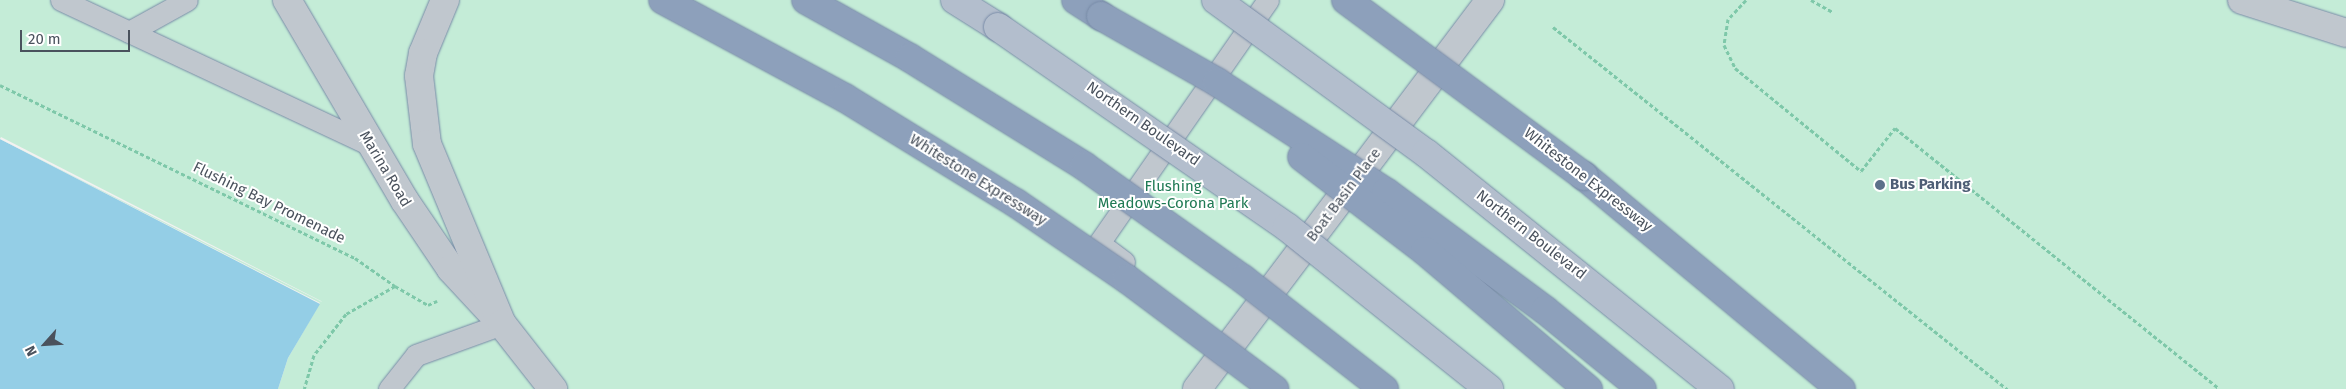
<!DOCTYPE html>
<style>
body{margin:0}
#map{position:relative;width:2346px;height:389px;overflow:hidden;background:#f3f1f1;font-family:"Fira Sans",sans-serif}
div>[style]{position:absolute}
.green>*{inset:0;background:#c4ecd7}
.water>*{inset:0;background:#94cee6}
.pier>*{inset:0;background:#f3f1f1}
.path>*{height:3px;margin-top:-1.5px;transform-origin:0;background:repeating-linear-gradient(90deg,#7ec8a9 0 4px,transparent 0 6.5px)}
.roads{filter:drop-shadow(0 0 1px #788ba7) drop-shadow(0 0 1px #788ba7)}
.service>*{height:21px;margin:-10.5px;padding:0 10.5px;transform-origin:10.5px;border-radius:10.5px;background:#c0c7ce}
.minor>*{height:28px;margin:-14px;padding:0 14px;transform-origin:14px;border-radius:14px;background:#c0c7ce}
.primary>*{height:28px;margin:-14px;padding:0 14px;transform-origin:14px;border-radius:14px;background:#b3becd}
.motorway>*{height:28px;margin:-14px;padding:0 14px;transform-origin:14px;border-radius:14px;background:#8da0bb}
.bridges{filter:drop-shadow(0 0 1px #788ba7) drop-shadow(0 0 1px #788ba7)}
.primary-bridge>*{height:28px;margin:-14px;padding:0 14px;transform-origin:14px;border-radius:14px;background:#b3becd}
.motorway-bridge>*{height:28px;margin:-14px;padding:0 14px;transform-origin:14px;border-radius:14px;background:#8da0bb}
.dots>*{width:14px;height:14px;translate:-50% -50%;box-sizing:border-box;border:2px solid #fff;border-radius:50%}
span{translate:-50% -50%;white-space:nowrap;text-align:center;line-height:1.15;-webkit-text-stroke:4px #fff;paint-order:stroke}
.street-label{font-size:15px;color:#4a525d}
.service-label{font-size:15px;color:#4e5e75;font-weight:700}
.left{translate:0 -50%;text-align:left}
.park-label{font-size:15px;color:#1f7a54}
.north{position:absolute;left:20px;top:319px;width:50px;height:50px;-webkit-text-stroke:4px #fff;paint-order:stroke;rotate:244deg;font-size:14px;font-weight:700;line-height:20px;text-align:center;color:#4a525d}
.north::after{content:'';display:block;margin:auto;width:18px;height:22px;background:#4a525d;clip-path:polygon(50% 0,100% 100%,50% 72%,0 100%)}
.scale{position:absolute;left:20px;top:30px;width:110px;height:22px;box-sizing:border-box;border:2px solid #4a525d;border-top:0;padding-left:6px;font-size:15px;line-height:18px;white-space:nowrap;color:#4a525d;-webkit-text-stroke:4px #fff;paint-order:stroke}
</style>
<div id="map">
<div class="green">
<i style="clip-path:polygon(0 0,2346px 0,2346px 389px,278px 389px,288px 358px,320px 303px,0 139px)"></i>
</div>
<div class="water">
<i style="clip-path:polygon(0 139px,320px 304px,288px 358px,278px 389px,0 389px)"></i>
</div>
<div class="pier">
<i style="clip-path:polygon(1px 137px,321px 301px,322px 302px,0 139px)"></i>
</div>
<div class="path">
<i style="left:1746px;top:0;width:26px;rotate:133deg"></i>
<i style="left:1728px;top:19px;width:26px;rotate:99deg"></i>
<i style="left:1724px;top:45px;width:25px;rotate:64deg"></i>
<i style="left:1735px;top:68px;width:163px;rotate:39.3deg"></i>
<i style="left:1861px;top:171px;width:55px;rotate:-51.7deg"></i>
<i style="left:1895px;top:128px;width:415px;rotate:38.8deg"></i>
<i style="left:1811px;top:0;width:25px;rotate:29deg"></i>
<i style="left:1553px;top:27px;width:581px;rotate:38.57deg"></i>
<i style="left:0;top:85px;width:395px;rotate:26deg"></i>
<i style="left:355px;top:258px;width:49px;rotate:35deg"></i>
<i style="left:395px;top:286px;width:56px;rotate:150.3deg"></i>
<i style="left:346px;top:314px;width:52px;rotate:128deg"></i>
<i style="left:314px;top:355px;width:35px;rotate:106deg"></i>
<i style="left:395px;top:286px;width:38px;rotate:30deg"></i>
<i style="left:428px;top:305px;width:10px;rotate:-24deg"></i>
</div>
<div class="roads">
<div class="service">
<i style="left:61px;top:0;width:340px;rotate:25.1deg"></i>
<i style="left:129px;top:32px;width:66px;rotate:-28.9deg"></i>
<i style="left:1124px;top:262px;width:31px;rotate:-143deg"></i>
<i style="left:1099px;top:243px;width:296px;rotate:-55.2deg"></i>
<i style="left:389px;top:389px;width:43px;rotate:-51.5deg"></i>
<i style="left:416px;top:355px;width:91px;rotate:-19.8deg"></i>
</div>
<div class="minor">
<i style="left:287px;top:0;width:233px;rotate:59.6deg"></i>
<i style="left:405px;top:201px;width:82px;rotate:55.9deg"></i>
<i style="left:451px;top:269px;width:56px;rotate:47.2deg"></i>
<i style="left:445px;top:0;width:57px;rotate:112.5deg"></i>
<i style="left:423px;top:53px;width:23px;rotate:100deg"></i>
<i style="left:419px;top:76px;width:68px;rotate:83.3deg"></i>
<i style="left:427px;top:144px;width:195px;rotate:67.4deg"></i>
<i style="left:502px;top:324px;width:83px;rotate:51.9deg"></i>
<i style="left:2242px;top:0;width:109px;rotate:17.6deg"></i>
<i style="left:1197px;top:389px;width:487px;rotate:-53deg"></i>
</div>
<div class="primary">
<i style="left:955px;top:0;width:51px;rotate:32.1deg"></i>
</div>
<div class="motorway">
<i style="left:1076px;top:0;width:30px;rotate:33deg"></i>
<i style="left:1584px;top:176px;width:334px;rotate:39.7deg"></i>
</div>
</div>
<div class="bridges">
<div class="primary-bridge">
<i style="left:1216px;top:0;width:260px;rotate:36.1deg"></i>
<i style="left:1426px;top:153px;width:377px;rotate:38.8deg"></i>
<i style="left:998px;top:27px;width:351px;rotate:34.7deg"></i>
<i style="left:1287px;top:227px;width:259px;rotate:38.7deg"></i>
</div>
<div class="motorway-bridge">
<i style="left:663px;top:0;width:207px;rotate:28.3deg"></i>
<i style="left:845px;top:98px;width:201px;rotate:31.6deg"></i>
<i style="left:1016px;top:203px;width:135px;rotate:34.4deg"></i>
<i style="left:1127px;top:279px;width:184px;rotate:36.8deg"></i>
<i style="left:806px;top:0;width:119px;rotate:29.1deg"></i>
<i style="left:910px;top:58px;width:205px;rotate:31.8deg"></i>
<i style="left:1084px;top:166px;width:195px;rotate:35.4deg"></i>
<i style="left:1243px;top:279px;width:179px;rotate:38deg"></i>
<i style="left:1346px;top:0;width:296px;rotate:36.5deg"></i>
<i style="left:1101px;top:16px;width:133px;rotate:29.6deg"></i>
<i style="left:1217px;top:82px;width:202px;rotate:33.1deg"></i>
<i style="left:1386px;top:192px;width:198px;rotate:36.6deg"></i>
<i style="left:1545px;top:310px;width:125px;rotate:39.2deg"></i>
<i style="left:1302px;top:157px;width:155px;rotate:37.4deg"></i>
<i style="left:1425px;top:251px;width:214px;rotate:40.3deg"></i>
</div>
</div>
<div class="dots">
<i style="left:1880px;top:185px;background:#5c6f8a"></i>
</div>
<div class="street-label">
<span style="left:1143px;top:124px;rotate:35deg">Northern Boulevard</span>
<span style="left:385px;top:169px;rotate:59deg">Marina Road</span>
<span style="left:978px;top:180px;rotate:32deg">Whitestone Expressway</span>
<span style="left:1588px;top:180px;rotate:38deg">Whitestone Expressway</span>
<span style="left:1344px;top:195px;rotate:-53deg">Boat Basin Place</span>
<span style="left:269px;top:203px;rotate:26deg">Flushing Bay Promenade</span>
<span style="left:1531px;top:235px;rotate:38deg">Northern Boulevard</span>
</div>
<div class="service-label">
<span class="left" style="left:1890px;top:185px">Bus Parking</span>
</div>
<div class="park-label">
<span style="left:1173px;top:195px">Flushing<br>Meadows-Corona Park</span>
</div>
<div class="north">N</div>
<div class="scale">20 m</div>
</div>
